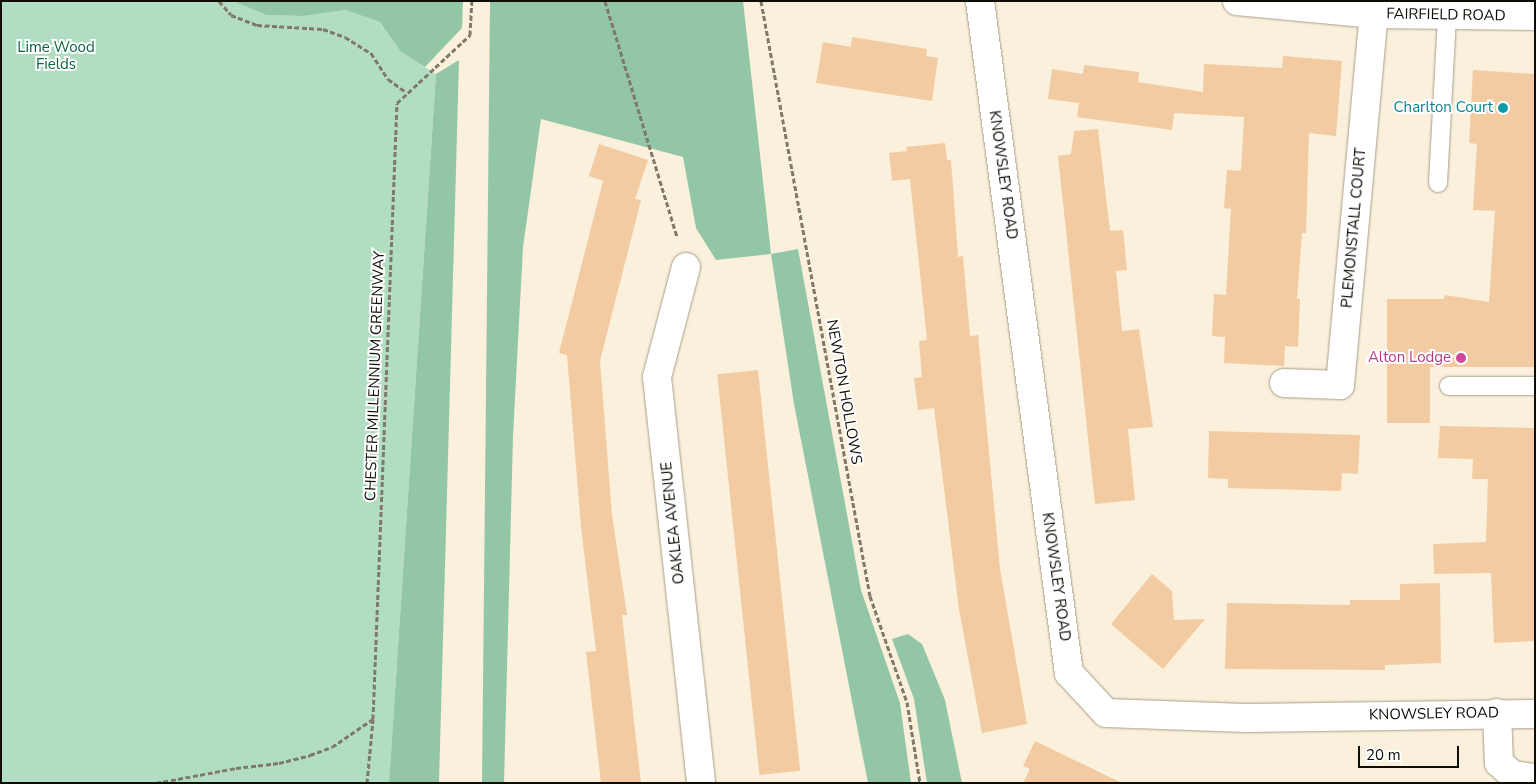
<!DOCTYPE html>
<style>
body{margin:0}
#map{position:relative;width:1536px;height:784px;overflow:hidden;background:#faf0db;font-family:"Nunito Sans",sans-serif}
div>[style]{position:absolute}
.green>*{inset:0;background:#b1ddc2}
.forest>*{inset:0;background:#92c6a7}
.building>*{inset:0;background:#f2cba2;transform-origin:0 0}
.path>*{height:3px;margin-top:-1.5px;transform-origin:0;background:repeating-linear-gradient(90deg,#7f786b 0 5px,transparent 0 7.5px)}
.roads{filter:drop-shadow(0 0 1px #a89e8a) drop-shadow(0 0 1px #a89e8a)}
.lane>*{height:18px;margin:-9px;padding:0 9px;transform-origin:9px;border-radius:9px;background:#fff}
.street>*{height:28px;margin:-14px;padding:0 14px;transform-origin:14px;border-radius:14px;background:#fff}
.dots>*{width:14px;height:14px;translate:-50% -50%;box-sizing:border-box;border:2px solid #fff;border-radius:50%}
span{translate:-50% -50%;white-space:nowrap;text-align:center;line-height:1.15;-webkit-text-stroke:4px #fff;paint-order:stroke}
.street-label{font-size:15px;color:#100c06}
.park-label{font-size:15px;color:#0a633c}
.culture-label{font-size:15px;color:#0d838f}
.right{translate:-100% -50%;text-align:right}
.hotel-label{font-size:15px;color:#b23c85}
.frame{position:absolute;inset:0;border:2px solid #100c06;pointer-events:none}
.scale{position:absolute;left:1358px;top:746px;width:101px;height:22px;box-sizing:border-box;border:2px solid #100c06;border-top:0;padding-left:6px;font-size:15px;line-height:18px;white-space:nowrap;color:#100c06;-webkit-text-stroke:4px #fff;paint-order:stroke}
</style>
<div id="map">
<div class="green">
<i style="clip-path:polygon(1px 1px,233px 1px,266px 15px,304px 16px,345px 10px,380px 22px,401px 52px,436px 74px,389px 783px,1px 783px)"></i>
</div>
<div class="forest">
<i style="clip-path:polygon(233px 1px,463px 1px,462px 28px,425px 67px,401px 52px,380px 22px,345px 10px,304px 16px,266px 15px)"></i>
<i style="clip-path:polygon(490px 1px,743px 1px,771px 254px,798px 249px,861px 590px,900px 703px,911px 783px,868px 783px,794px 404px,771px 254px,716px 260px,696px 228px,683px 157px,541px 119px,523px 247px,513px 436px,504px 783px,482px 783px)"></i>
<i style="clip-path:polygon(459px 60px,439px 783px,389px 783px,436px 74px)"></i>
<i style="clip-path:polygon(908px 634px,922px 644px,945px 700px,962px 783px,927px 783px,914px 699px,892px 639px)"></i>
</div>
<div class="building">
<i style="clip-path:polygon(852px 37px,927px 49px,926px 56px,938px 58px,932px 101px,816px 83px,823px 42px,851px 47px)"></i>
<i style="clip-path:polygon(1283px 56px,1342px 61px,1336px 136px,1309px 133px,1306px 233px,1302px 233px,1297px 299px,1300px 299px,1298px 347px,1285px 346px,1284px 366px,1224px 363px,1225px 337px,1212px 336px,1214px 294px,1226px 295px,1231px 209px,1224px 208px,1227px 170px,1241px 171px,1244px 117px,1174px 113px,1172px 130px,1077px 117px,1079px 103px,1048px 99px,1052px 69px,1083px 74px,1084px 65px,1139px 72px,1138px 82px,1203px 92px,1204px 64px,1282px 68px)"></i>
<i style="clip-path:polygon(1473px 70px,1535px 74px,1535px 367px,1430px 367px,1430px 423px,1387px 423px,1387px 299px,1444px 299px,1445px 295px,1489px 302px,1495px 211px,1473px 210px,1477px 144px,1469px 143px)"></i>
<i style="clip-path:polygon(1098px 129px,1110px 231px,1123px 230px,1127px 270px,1116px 271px,1122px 331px,1139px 329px,1153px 427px,1128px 429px,1135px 500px,1095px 504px,1058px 156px,1071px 154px,1074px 131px)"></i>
<i style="clip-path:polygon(945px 143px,947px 160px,951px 160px,958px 257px,963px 256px,970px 336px,978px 335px,1000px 569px,1027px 724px,982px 733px,959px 609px,934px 408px,918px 410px,914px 378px,922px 377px,919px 341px,927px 340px,910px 179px,892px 181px,889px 153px,907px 151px,906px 147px)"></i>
<i style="clip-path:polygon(599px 144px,648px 160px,635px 199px,641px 200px,600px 361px,612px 515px,627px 615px,622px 615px,641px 783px,601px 783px,586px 652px,596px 651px,581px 527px,567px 355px,559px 353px,603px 181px,589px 176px)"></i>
<i style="left:758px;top:370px;width:403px;height:41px;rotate:84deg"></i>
<i style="clip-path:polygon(1440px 426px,1535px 428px,1535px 641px,1494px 643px,1491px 573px,1434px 574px,1433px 544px,1486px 542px,1488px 479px,1472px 479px,1473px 459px,1438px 458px)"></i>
<i style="clip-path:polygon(1209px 431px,1360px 435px,1358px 474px,1342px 473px,1341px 491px,1228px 488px,1228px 479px,1208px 478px)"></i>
<i style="clip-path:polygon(1152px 574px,1172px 591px,1174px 620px,1205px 619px,1163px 669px,1111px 624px)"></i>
<i style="clip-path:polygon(1440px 583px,1441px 663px,1385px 665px,1385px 670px,1225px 669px,1227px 603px,1350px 605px,1350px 600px,1400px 600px,1400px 584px)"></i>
<i style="clip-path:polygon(1035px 741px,1122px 783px,1023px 783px,1030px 769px,1023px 766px)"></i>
</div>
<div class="path">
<i style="left:219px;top:1px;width:18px;rotate:49deg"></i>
<i style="left:231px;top:15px;width:28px;rotate:21deg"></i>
<i style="left:257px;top:25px;width:66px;rotate:3.5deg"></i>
<i style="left:323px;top:29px;width:23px;rotate:20deg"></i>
<i style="left:345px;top:37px;width:31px;rotate:32deg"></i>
<i style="left:371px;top:53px;width:31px;rotate:57deg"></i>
<i style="left:388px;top:79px;width:22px;rotate:36deg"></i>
<i style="left:605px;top:1px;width:247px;rotate:73deg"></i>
<i style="left:761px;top:1px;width:605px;rotate:79.62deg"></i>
<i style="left:870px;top:596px;width:112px;rotate:70.8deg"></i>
<i style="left:907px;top:702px;width:82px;rotate:80.9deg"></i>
<i style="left:156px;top:783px;width:81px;rotate:-10.6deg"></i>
<i style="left:236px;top:768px;width:43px;rotate:-6.6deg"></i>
<i style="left:279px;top:763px;width:32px;rotate:-14deg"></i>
<i style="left:310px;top:755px;width:23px;rotate:-20deg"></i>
<i style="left:332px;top:747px;width:50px;rotate:-34.3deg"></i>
<i style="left:367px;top:783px;width:64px;rotate:-84.6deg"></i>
<i style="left:373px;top:719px;width:616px;rotate:-87.77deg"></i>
<i style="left:397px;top:103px;width:100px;rotate:-43deg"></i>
<i style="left:470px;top:35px;width:34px;rotate:-87deg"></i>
</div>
<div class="roads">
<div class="lane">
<i style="left:1438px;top:183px;width:168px;rotate:-86.9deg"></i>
<i style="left:1449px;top:386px;width:86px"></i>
</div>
<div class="street">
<i style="left:980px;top:1px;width:678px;rotate:82.46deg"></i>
<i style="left:1069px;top:673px;width:54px;rotate:47.2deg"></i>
<i style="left:1106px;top:713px;width:139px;rotate:2.1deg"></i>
<i style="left:1245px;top:718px;width:290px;rotate:-0.8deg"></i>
<i style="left:1237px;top:1px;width:138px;rotate:5.4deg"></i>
<i style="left:1374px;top:14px;width:161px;rotate:0.7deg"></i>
<i style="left:686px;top:267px;width:114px;rotate:104.8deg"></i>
<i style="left:657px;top:377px;width:408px;rotate:83.8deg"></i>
<i style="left:1284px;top:383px;width:56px;rotate:2deg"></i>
<i style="left:1340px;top:385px;width:373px;rotate:-84.8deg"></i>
<i style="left:1497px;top:713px;width:50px;rotate:87.7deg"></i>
<i style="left:1499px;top:763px;width:18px;rotate:41deg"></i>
<i style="left:1513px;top:775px;width:22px;rotate:8deg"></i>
</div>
</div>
<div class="dots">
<i style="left:1503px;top:108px;background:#0f9aa8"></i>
<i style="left:1461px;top:358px;background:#d1479c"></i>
</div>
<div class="street-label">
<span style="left:1446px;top:15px;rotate:1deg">FAIRFIELD ROAD</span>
<span style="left:1003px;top:175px;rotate:82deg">KNOWSLEY ROAD</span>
<span style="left:1354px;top:228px;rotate:-85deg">PLEMONSTALL COURT</span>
<span style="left:375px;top:376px;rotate:-88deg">CHESTER MILLENNIUM GREENWAY</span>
<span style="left:844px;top:392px;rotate:80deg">NEWTON HOLLOWS</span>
<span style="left:673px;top:523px;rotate:-96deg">OAKLEA AVENUE</span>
<span style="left:1056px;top:577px;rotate:82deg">KNOWSLEY ROAD</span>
<span style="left:1434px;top:714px;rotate:-1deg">KNOWSLEY ROAD</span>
</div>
<div class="park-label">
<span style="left:56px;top:56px">Lime Wood<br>Fields</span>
</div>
<div class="culture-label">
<span class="right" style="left:1493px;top:108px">Charlton Court</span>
</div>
<div class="hotel-label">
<span class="right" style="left:1451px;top:358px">Alton Lodge</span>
</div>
<div class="frame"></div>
<div class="scale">20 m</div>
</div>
